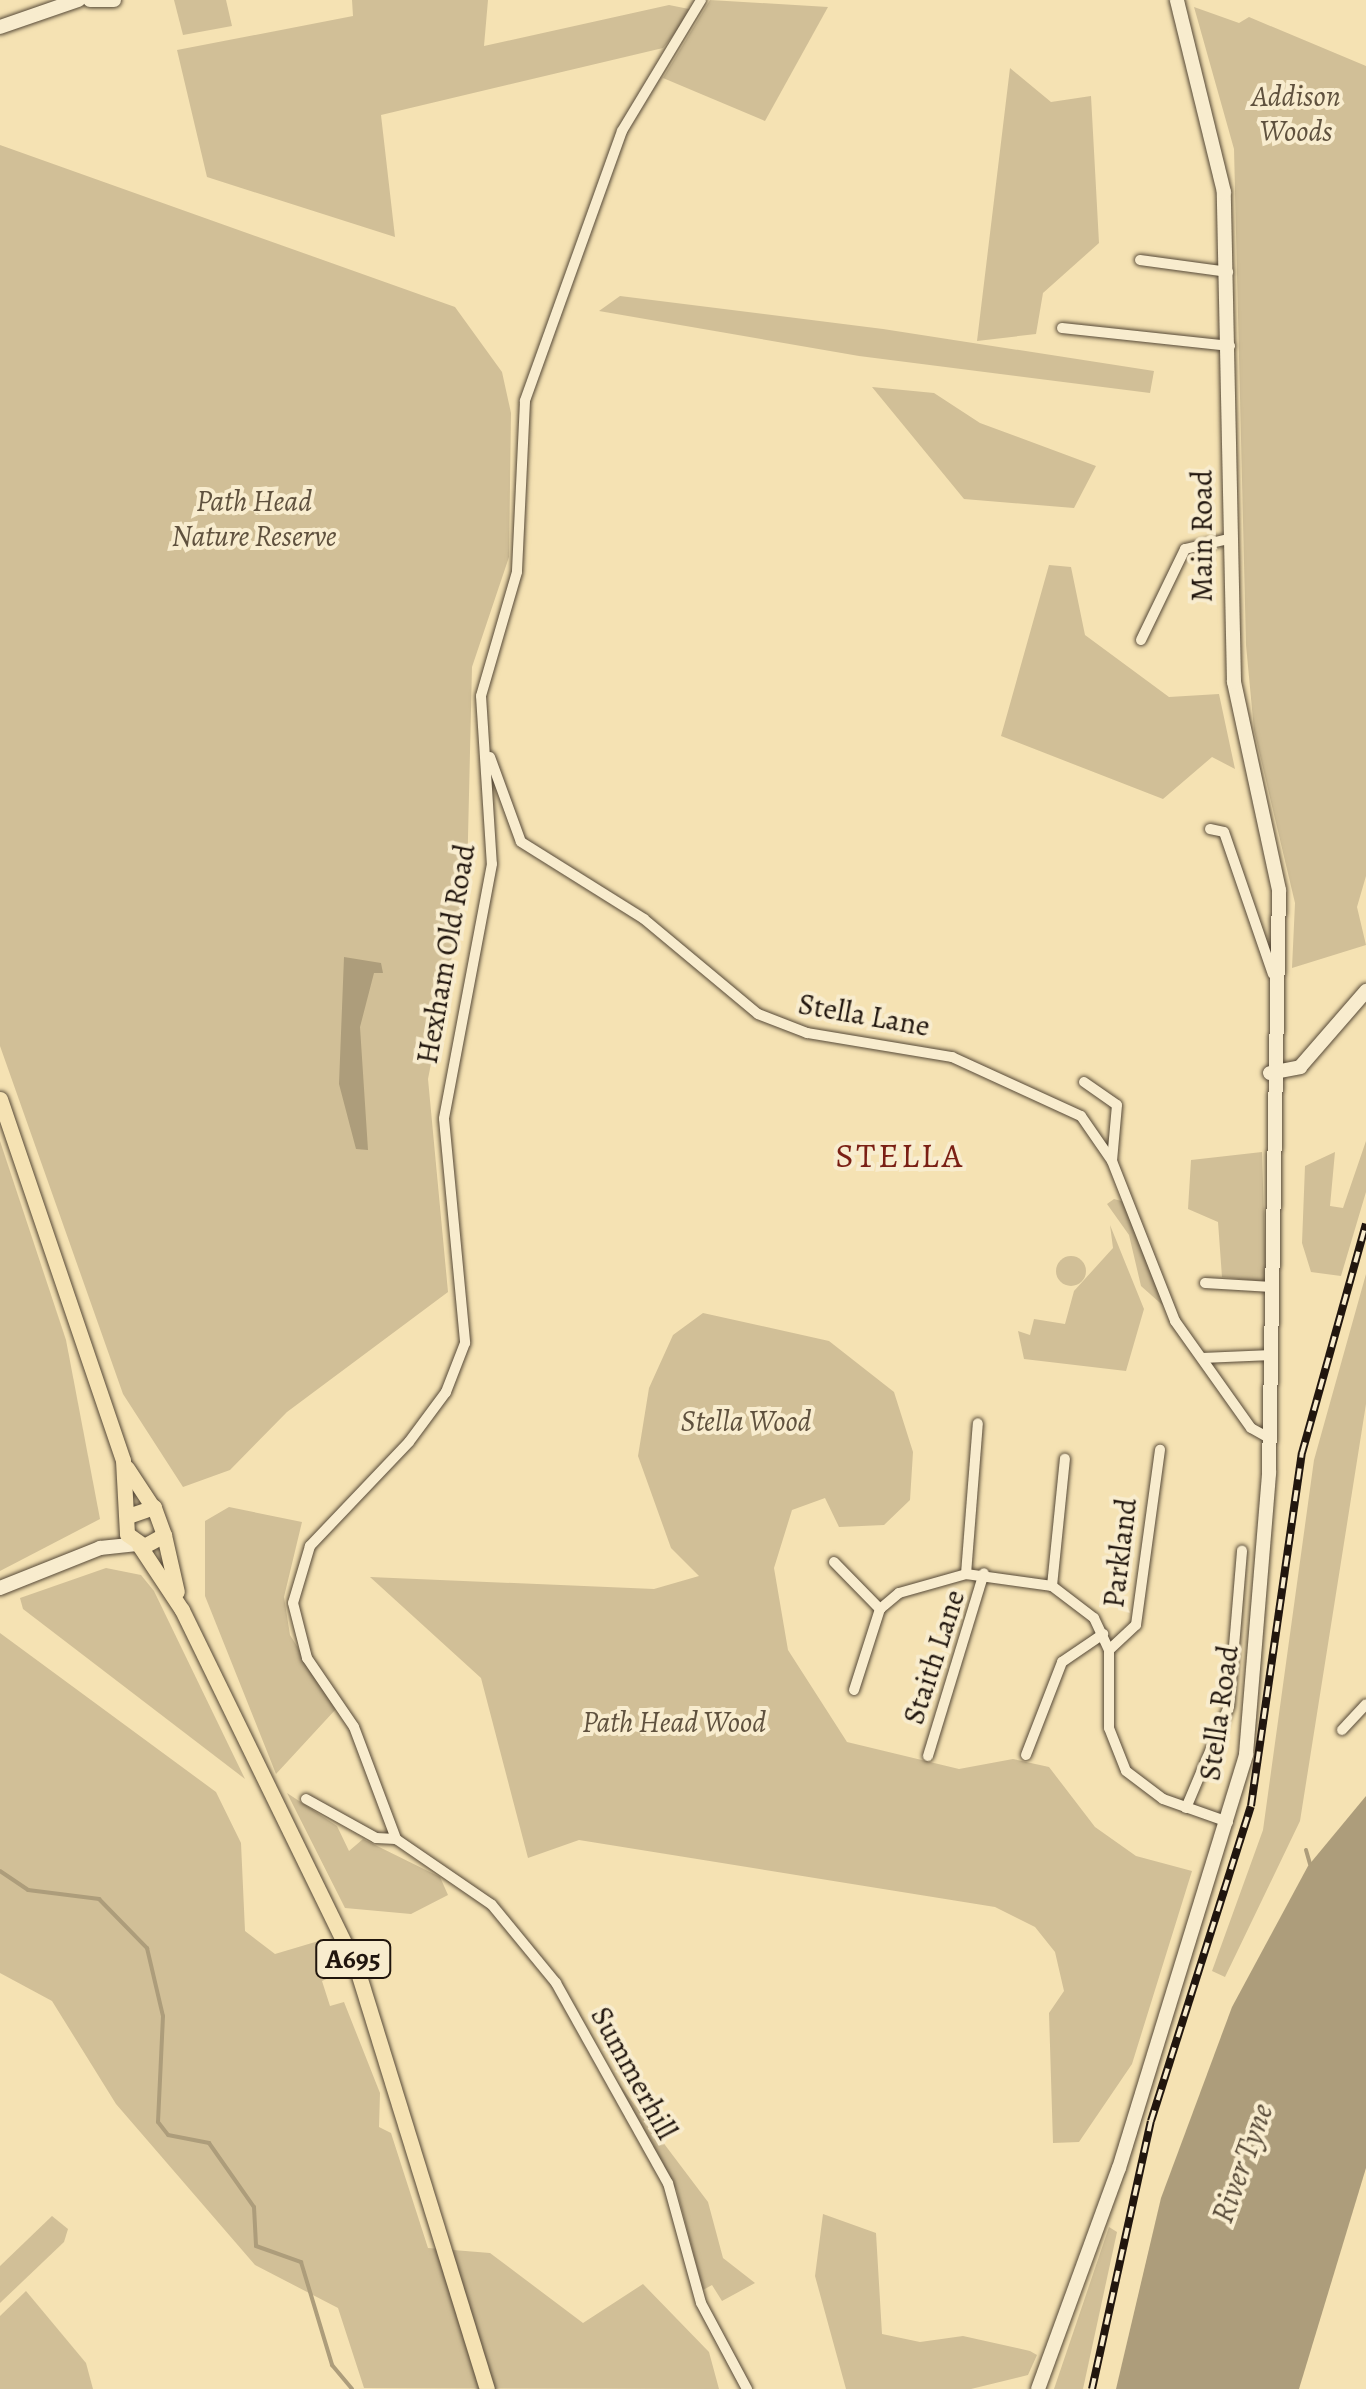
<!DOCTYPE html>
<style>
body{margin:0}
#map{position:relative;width:1366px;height:2389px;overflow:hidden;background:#f5e2b3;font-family:Alegreya,serif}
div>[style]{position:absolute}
.green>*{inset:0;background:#d1bf97}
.round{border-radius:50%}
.water>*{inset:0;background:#ad9d7b}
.stream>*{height:4px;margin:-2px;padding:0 2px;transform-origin:2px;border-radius:2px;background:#ad9d7b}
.roads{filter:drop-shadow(0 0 2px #564937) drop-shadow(0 0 2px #564937)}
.street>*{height:10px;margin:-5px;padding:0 5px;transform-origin:5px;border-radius:5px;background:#f8ecce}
.secondary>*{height:14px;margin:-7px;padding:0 7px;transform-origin:7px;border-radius:7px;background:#f8ecce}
.primary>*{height:15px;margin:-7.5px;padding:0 7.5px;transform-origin:7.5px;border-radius:7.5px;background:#f5e2b3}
.rail>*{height:8px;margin-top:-4px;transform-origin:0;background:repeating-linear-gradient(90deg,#f8ecce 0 11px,#21160e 0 22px);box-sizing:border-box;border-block:2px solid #21160e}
span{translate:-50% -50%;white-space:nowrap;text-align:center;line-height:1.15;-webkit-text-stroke:8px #f8ecce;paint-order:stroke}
.shield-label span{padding:2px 8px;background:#f8ecce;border:2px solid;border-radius:8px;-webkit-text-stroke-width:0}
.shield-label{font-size:28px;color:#21160e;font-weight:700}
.park-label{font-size:30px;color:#5f513e;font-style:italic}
.street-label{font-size:30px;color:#21160e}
.water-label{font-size:32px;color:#594c3a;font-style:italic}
.quarter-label{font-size:35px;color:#7a1f14;letter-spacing:2.5px}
</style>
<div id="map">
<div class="green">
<i style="clip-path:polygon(174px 0,226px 0,232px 26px,183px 35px)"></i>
<i style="clip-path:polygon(352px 0,488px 0,484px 46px,669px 5px,694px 10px,663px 48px,381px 115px,395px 237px,207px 177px,177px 50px,353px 16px)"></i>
<i style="clip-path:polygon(710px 0,828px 7px,765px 121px,663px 78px)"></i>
<i style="clip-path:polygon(1194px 7px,1239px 23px,1249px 17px,1366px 66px,1366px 876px,1357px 907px,1366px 945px,1292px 968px,1295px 903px,1254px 730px,1246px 645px,1234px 149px)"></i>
<i style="clip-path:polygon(1010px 68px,1051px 102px,1091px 96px,1099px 243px,1043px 293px,1036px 334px,977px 341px)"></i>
<i style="clip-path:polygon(0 145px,455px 307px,502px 372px,511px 413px,509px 557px,472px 667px,467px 880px,428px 1079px,448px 1292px,287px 1412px,230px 1470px,183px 1487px,123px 1394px,0 1046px)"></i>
<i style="clip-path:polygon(620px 296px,883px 329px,1154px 371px,1150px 393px,859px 356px,599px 311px)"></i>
<i style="clip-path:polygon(872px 387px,934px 393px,980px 423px,1096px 466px,1074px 508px,964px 499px)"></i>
<i style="clip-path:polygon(1049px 565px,1071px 567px,1085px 635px,1169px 697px,1219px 694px,1235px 769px,1212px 757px,1163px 799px,1001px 736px)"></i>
<i style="clip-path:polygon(0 1141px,66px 1340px,100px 1519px,0 1571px)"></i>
<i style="clip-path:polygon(1366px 1141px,1366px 1192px,1341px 1276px,1311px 1272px,1302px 1243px,1305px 1166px,1335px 1152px,1330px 1206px,1343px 1208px)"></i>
<i style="clip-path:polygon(1262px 1152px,1266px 1282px,1222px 1277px,1218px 1222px,1188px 1209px,1191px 1160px)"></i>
<i style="clip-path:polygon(1114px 1199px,1125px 1202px,1168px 1310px,1141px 1286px,1129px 1235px,1107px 1204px)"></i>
<i style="clip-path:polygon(1110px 1225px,1144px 1309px,1126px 1371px,1024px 1359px,1018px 1331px,1030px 1335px,1034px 1319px,1065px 1324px,1074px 1291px,1113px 1248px)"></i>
<i class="round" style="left:1056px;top:1256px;width:30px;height:30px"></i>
<i style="clip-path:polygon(1366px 1274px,1366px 1404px,1300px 1821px,1225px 1977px,1212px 1971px,1263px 1830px,1314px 1460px)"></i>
<i style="clip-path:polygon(703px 1313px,829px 1341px,894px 1392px,913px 1452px,910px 1500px,884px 1525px,839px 1527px,825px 1498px,792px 1510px,774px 1568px,788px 1650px,847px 1742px,959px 1769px,1013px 1759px,1049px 1767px,1095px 1827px,1136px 1856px,1192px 1871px,1132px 2064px,1079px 2142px,1053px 2143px,1049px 2013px,1064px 1991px,1055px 1952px,1035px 1927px,995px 1907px,579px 1840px,528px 1858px,481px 1678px,370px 1577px,654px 1589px,699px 1576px,671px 1548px,638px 1456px,649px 1388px,673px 1335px)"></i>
<i style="clip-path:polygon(229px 1507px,302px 1522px,284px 1597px,290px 1635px,336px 1709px,276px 1774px,205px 1596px,205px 1521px)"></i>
<i style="clip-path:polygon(106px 1568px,141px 1575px,154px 1591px,245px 1779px,23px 1609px,20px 1598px)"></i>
<i style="clip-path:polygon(0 1633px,216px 1792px,241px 1843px,245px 1931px,275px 1954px,322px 1940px,335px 1975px,322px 1981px,330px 2006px,344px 2002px,380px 2093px,379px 2127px,391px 2133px,428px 2248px,490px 2253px,583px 2323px,643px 2284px,709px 2352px,719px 2389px,364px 2388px,338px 2308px,255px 2265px,116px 2104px,52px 2001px,0 1973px)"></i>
<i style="clip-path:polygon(287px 1793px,337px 1826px,349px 1851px,363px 1839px,440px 1877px,448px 1895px,411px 1914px,345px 1908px)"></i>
<i style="clip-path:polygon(616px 2080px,708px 2202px,723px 2258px,755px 2283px,722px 2301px,712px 2285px,703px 2290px,677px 2191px)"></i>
<i style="clip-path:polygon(823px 2214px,876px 2233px,882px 2334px,920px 2342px,963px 2336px,1030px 2351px,1037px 2355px,1028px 2375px,971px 2389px,846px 2389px,815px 2276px)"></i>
<i style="clip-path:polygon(52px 2216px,68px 2229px,64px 2242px,0 2303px,0 2266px)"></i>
<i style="clip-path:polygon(1109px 2227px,1117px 2232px,1083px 2389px,1054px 2389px)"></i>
<i style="clip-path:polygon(26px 2291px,86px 2363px,93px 2389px,0 2389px,0 2316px)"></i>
</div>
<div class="water">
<i style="clip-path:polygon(344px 957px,381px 963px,383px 973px,374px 973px,360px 1027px,368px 1150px,356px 1149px,339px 1084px)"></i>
<i style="clip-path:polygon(1366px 1796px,1366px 2168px,1299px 2389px,1116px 2389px,1161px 2198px,1232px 2007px,1308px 1866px)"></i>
</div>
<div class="stream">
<i style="left:1306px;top:1850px;width:15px;rotate:74deg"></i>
<i style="left:0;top:1871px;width:34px;rotate:34deg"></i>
<i style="left:28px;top:1890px;width:72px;rotate:7.2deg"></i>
<i style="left:99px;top:1899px;width:69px;rotate:45.6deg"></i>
<i style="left:147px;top:1948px;width:70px;rotate:76.8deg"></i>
<i style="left:163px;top:2016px;width:106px;rotate:92.7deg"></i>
<i style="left:158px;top:2122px;width:16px;rotate:52deg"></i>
<i style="left:168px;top:2135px;width:42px;rotate:11deg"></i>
<i style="left:209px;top:2143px;width:78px;rotate:54.9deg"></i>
<i style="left:254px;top:2207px;width:39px;rotate:87deg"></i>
<i style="left:256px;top:2246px;width:48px;rotate:19.6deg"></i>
<i style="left:301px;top:2262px;width:108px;rotate:73.2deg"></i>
<i style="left:332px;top:2365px;width:31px;rotate:50deg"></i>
</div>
<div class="roads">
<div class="street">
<i style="left:701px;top:0;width:153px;rotate:121.1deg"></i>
<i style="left:622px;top:131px;width:287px;rotate:109.8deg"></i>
<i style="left:525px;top:401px;width:171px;rotate:92.7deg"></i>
<i style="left:517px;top:572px;width:129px;rotate:106.2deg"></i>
<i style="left:481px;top:696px;width:168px;rotate:86.3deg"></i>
<i style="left:492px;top:864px;width:259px;rotate:100.7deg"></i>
<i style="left:444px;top:1119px;width:225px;rotate:84.6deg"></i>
<i style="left:465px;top:1343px;width:53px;rotate:111.2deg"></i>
<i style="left:446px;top:1392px;width:62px;rotate:126.5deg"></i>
<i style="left:409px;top:1442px;width:144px;rotate:133.6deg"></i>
<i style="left:310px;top:1546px;width:59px;rotate:106.6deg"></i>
<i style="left:293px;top:1603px;width:57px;rotate:75.7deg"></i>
<i style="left:307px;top:1658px;width:83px;rotate:55.7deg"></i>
<i style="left:354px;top:1727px;width:120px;rotate:69.4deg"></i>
<i style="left:396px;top:1839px;width:116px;rotate:34.5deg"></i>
<i style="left:492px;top:1905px;width:101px;rotate:50.6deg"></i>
<i style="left:556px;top:1983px;width:229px;rotate:60.8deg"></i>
<i style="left:668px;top:2183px;width:124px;rotate:74.6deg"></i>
<i style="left:701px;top:2303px;width:98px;rotate:61.9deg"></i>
<i style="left:1140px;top:260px;width:89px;rotate:7.8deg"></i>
<i style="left:1062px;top:328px;width:169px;rotate:6.1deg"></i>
<i style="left:1141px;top:640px;width:101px;rotate:-64.2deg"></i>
<i style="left:1185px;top:549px;width:44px;rotate:-13.1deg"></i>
<i style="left:490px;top:757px;width:90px;rotate:70deg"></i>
<i style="left:521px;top:842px;width:145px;rotate:32deg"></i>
<i style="left:644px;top:919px;width:148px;rotate:39.8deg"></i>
<i style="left:758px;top:1014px;width:53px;rotate:21.2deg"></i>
<i style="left:807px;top:1033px;width:147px;rotate:9.4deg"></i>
<i style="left:952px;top:1057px;width:142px;rotate:24.6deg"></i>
<i style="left:1081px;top:1116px;width:55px;rotate:55.4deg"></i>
<i style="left:1112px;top:1161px;width:172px;rotate:68.5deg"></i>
<i style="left:1175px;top:1321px;width:131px;rotate:54.6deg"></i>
<i style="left:1251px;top:1428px;width:23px;rotate:29deg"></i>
<i style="left:1210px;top:829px;width:14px;rotate:12deg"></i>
<i style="left:1224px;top:832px;width:150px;rotate:71deg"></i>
<i style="left:1084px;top:1082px;width:40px;rotate:34.9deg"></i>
<i style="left:1117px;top:1105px;width:56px;rotate:95.1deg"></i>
<i style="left:1205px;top:1283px;width:67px;rotate:3.4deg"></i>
<i style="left:1202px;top:1358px;width:70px;rotate:-2.5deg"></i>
<i style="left:834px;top:1562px;width:66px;rotate:45.6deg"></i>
<i style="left:966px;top:1574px;width:151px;rotate:-85.5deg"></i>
<i style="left:1052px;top:1586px;width:128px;rotate:-84.2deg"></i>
<i style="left:1109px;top:1650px;width:37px;rotate:-43deg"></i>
<i style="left:1136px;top:1625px;width:177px;rotate:-82.2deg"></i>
<i style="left:854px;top:1690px;width:85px;rotate:-72.2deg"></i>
<i style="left:880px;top:1609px;width:25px;rotate:-40deg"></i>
<i style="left:899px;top:1593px;width:70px;rotate:-15.8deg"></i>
<i style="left:966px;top:1574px;width:87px;rotate:7.9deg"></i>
<i style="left:1052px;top:1586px;width:53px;rotate:37.3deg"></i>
<i style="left:1094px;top:1618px;width:35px;rotate:65deg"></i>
<i style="left:1109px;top:1650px;width:78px;rotate:90deg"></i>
<i style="left:1109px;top:1728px;width:46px;rotate:68.4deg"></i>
<i style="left:1126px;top:1771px;width:46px;rotate:37.1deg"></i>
<i style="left:1163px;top:1799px;width:69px;rotate:19.5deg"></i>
<i style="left:1342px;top:1730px;width:35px;rotate:-47deg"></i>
<i style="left:1026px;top:1755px;width:100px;rotate:-68.8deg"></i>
<i style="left:1062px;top:1662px;width:50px;rotate:-34.3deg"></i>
<i style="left:928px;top:1756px;width:191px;rotate:-73deg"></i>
<i style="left:306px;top:1799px;width:80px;rotate:29.1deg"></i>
<i style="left:376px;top:1838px;width:20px;rotate:3deg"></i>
<i style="left:1186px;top:1808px;width:111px;rotate:-67.1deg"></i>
<i style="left:1229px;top:1706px;width:156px;rotate:-85.2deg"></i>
</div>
<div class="secondary">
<i style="left:90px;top:0;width:24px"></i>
<i style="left:0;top:27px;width:83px;rotate:-19.1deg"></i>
<i style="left:1270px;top:1073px;width:31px;rotate:-11deg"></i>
<i style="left:1300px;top:1067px;width:101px;rotate:-49deg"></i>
<i style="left:0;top:1588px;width:108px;rotate:-21.8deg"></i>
<i style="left:100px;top:1548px;width:37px;rotate:-6deg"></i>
<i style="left:1038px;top:2389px;width:235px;rotate:-69.9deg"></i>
<i style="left:1119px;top:2168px;width:433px;rotate:-72.9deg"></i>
<i style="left:1246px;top:1754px;width:282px;rotate:-85.3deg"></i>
<i style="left:1269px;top:1473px;width:583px;rotate:-89.02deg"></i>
<i style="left:1279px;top:890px;width:213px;rotate:-102.2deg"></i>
<i style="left:1234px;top:682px;width:490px;rotate:-91.2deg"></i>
<i style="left:1224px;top:192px;width:198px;rotate:-103.8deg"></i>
</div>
<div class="primary">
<i style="left:0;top:1099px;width:381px;rotate:71.2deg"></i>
<i style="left:123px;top:1460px;width:74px;rotate:86.9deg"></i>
<i style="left:127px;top:1534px;width:21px;rotate:35deg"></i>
<i style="left:144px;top:1546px;width:23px;rotate:-29deg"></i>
<i style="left:164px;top:1535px;width:30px;rotate:-110deg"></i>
<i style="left:154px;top:1507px;width:28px;rotate:161deg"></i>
<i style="left:127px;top:1468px;width:45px;rotate:56.7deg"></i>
<i style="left:164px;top:1535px;width:58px;rotate:77.2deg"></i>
<i style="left:139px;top:1545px;width:78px;rotate:56.5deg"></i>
<i style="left:182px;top:1610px;width:396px;rotate:64deg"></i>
<i style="left:356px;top:1966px;width:443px;rotate:72.8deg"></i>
</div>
</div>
<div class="rail">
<i style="left:1092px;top:2389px;width:274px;rotate:-77.6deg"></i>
<i style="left:1151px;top:2121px;width:330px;rotate:-72.4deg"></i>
<i style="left:1251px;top:1806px;width:357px;rotate:-81.8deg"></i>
<i style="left:1302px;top:1453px;width:238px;rotate:-74.4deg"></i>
</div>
<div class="shield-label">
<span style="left:353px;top:1959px">A695</span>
</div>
<div class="park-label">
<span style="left:1296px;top:113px">Addison<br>Woods</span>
<span style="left:254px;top:518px">Path Head<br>Nature Reserve</span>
<span style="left:746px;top:1421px">Stella Wood</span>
<span style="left:674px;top:1722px">Path Head Wood</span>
</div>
<div class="street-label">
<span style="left:1202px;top:536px;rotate:-90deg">Main Road</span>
<span style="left:446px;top:954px;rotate:-80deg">Hexham Old Road</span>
<span style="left:864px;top:1015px;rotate:10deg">Stella Lane</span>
<span style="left:1120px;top:1553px;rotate:-83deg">Parkland</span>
<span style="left:934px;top:1657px;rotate:-72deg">Staith Lane</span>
<span style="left:1219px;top:1713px;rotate:-82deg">Stella Road</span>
<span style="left:634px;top:2073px;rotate:61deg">Summerhill</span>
</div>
<div class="water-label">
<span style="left:1242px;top:2163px;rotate:-70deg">River Tyne</span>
</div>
<div class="quarter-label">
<span style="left:900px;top:1155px">STELLA</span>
</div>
</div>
